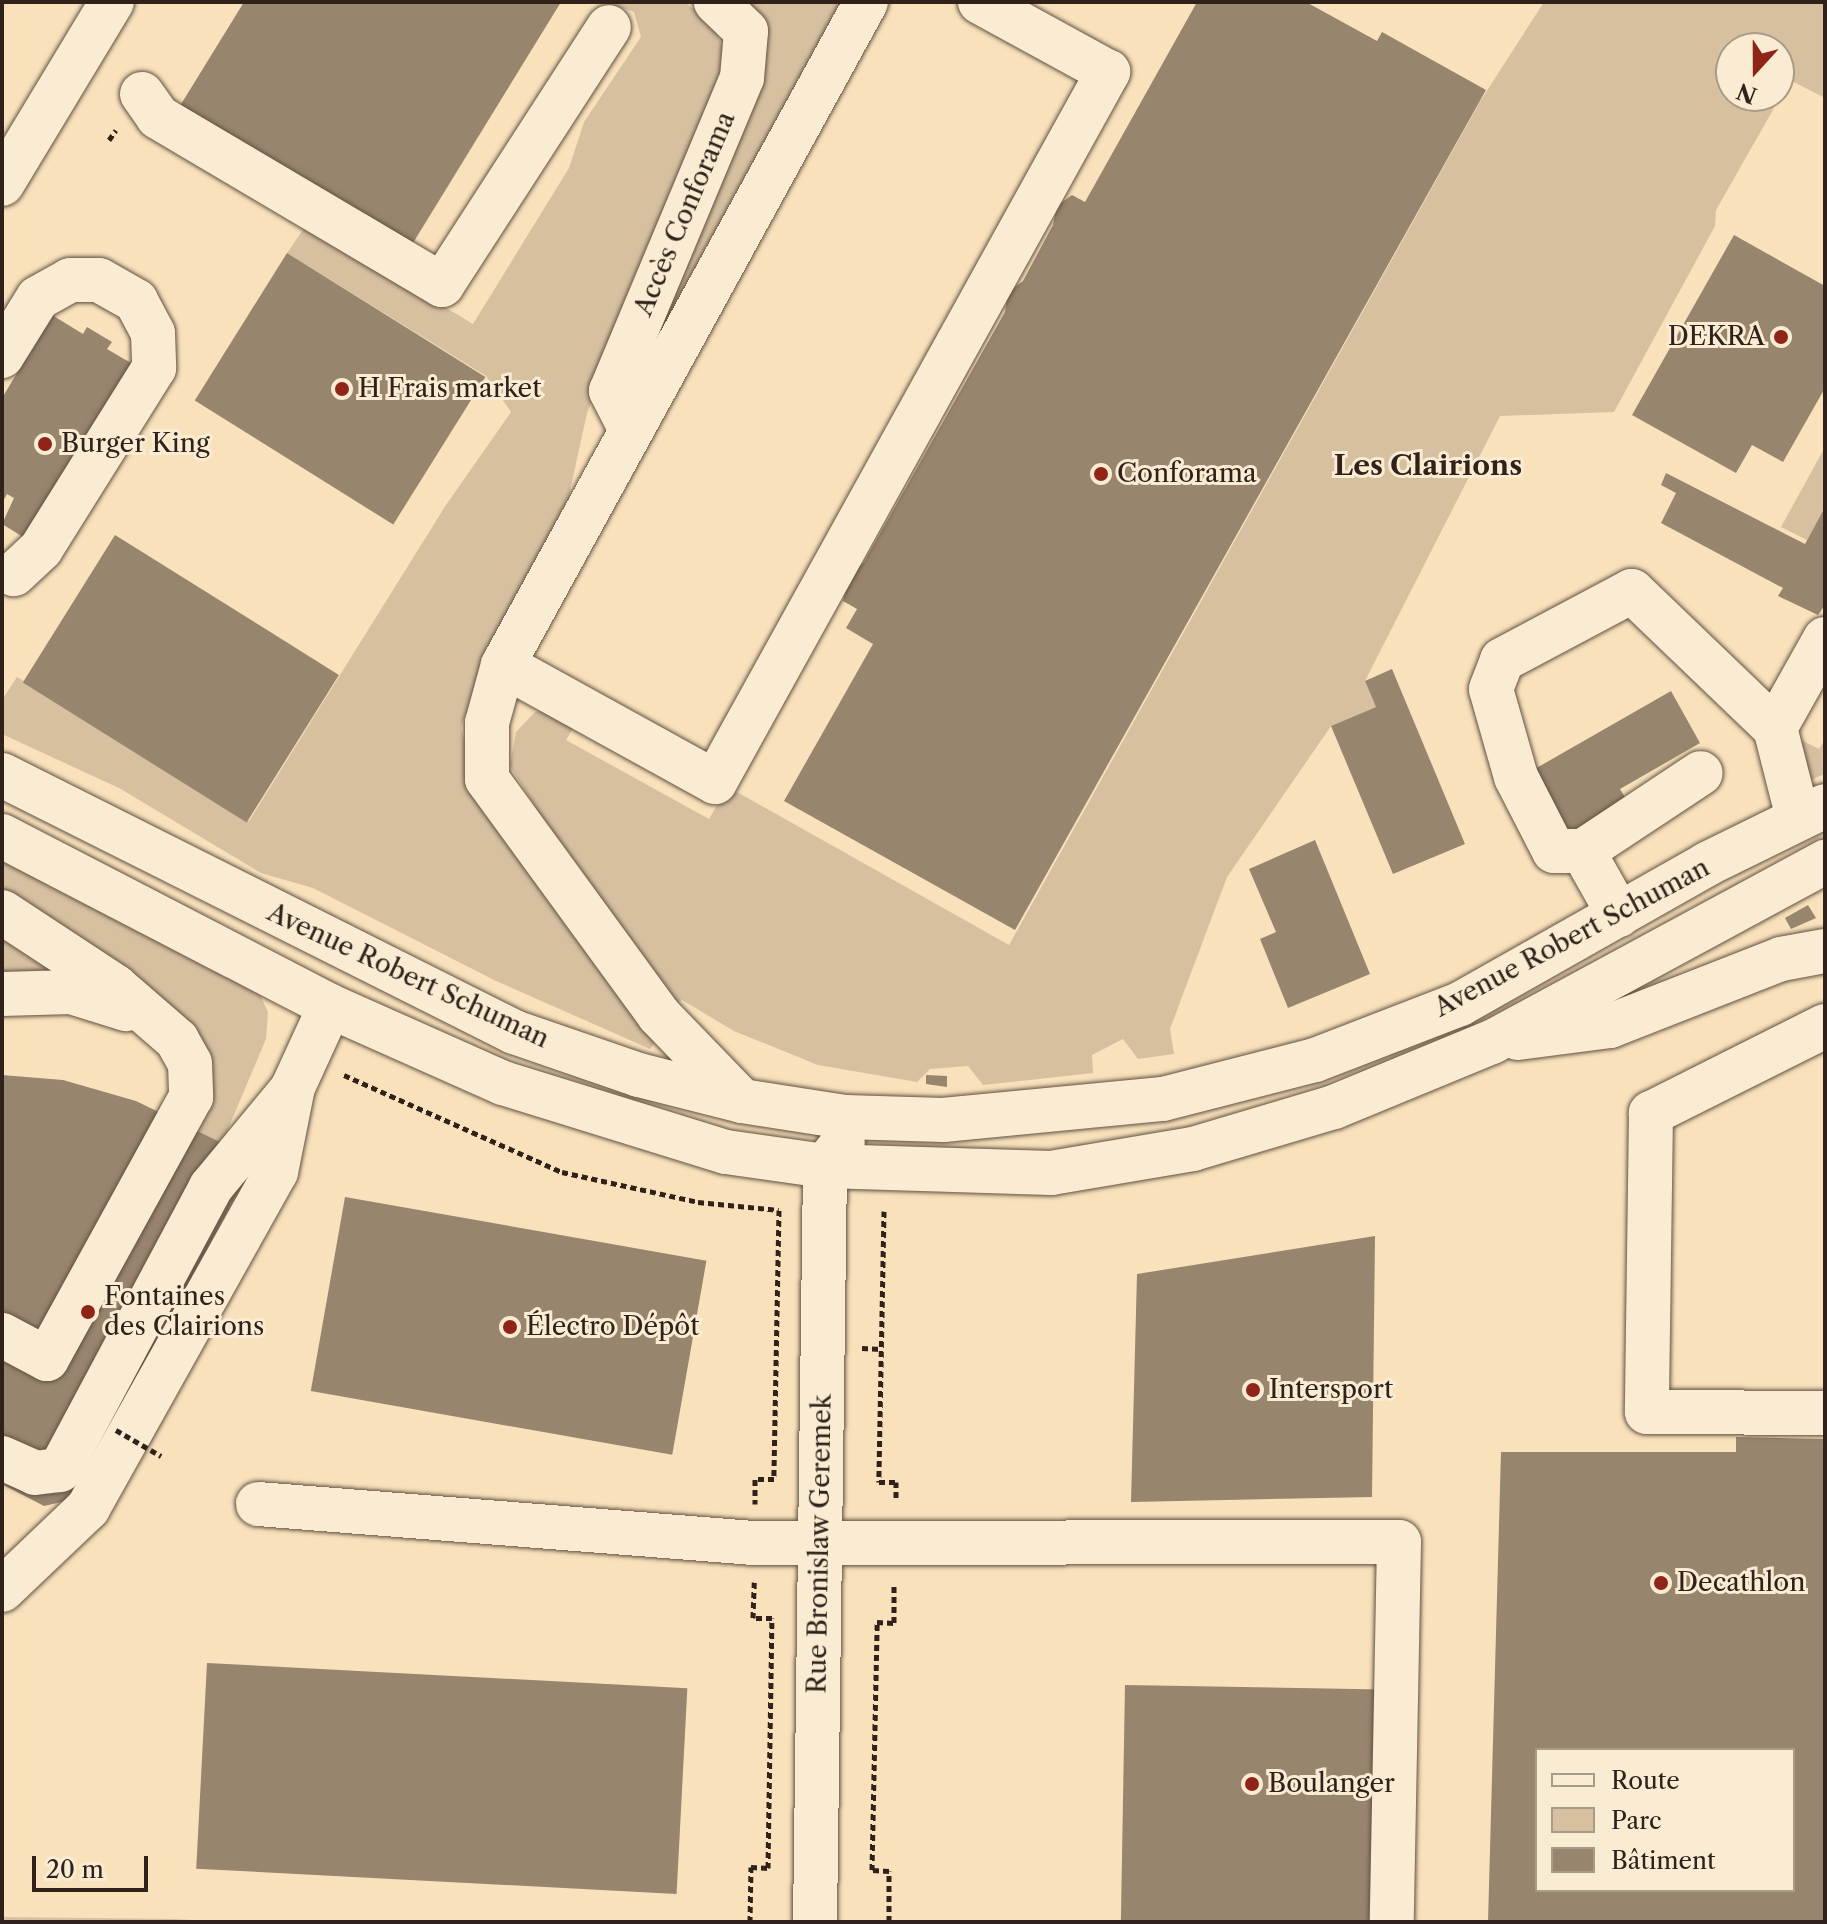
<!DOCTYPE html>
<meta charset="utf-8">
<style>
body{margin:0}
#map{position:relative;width:1827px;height:1924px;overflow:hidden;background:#f8e1bb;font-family:"Libre Caslon Text",serif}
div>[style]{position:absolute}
.green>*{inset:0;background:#d6c0a0}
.building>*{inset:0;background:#98856e;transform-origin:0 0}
.path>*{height:5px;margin-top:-2.5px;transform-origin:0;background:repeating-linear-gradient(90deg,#30211a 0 6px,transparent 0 10px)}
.roads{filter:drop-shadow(0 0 2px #625142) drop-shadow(0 0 2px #625142)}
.minor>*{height:44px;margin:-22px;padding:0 22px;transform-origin:22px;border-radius:22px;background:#faecd3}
.path-bridge>*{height:5px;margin-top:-2.5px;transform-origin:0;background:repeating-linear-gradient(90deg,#30211a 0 6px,transparent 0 10px)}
.dots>*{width:22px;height:22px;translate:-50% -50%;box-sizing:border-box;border:4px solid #faecd3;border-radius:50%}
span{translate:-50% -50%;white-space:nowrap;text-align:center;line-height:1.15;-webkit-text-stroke:6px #faecd3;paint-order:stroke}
.street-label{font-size:26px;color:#30211a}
.poi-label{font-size:26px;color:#30211a}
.right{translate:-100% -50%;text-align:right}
.left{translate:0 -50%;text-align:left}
.neighbourhood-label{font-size:28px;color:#30211a;font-weight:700}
.frame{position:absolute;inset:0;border:4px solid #30211a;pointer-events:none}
.legend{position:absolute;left:1535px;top:1748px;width:260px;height:144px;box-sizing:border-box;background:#faecd3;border:2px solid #a99b89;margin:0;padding:10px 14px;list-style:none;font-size:24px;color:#30211a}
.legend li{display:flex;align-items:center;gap:16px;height:40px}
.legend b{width:40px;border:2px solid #a99b89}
.north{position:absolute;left:1715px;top:32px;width:80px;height:80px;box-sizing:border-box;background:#faecd3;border:2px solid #a99b89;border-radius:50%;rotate:201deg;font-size:22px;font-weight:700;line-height:32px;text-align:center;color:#30211a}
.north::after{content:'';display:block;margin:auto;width:28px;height:36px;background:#8f2418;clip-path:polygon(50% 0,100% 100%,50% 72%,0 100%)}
.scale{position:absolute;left:32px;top:1856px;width:116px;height:36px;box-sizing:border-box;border:4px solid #30211a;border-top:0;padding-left:10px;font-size:24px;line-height:28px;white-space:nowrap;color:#30211a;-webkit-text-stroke:6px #faecd3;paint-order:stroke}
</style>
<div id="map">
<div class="green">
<i style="clip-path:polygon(605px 2px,684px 2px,711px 21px,728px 60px,587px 413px,568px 500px,483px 661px,461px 728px,474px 778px,659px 1037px,650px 1049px,494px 980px,313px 888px,261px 873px,119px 788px,2px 734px,2px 700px,17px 677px,249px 821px,446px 505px,511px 412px,486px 376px,287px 253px,307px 224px,473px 324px,569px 168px,584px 122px,641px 37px,634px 12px)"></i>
<i style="clip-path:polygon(728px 2px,846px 2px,664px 333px,657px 331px,758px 96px)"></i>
<i style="clip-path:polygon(evenodd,1544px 2px,1825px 2px,1825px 98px,1790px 80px,1716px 210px,1715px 226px,1614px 412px,1500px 416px,1365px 681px,1376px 707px,1331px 726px,1227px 877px,1170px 1029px,1174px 1054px,1138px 1059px,1123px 1039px,1092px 1055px,1093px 1073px,983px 1085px,968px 1066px,930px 1069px,917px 1082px,818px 1065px,734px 1031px,682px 1000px,674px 1006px,568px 859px,510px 766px,516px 732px,535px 712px,564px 707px,581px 715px,566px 740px,709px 819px,728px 787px,1009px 945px,1481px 100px,1544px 2px,1731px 48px,1779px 48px,1779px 96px,1731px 96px,1731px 48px)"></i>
<i style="clip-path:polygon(1825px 447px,1825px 507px,1807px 540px,1781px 527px)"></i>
<i style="clip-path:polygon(1795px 737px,1819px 749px,1825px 739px,1825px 774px,1805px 782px)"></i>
<i style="clip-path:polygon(2px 861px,260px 995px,268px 1012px,266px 1039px,222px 1143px,198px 1131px,211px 1095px,211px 1056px,199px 1035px,2px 899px)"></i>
<i style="clip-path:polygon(2px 927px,94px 987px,2px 981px)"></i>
<i style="clip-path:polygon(2px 1917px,175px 1919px,229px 1922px,2px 1922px)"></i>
</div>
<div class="building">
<i style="clip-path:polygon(244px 2px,561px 2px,405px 256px,175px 114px)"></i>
<i style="clip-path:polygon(1197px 2px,1306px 2px,1377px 41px,1382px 32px,1486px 90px,1015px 930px,784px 801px,873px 644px,846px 628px,857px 609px,843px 601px,848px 578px,864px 562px,1005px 312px,1008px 292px,1023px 281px,1053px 225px,1057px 206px,1072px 195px,1085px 202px)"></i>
<i style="clip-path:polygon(1734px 235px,1825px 286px,1825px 388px,1783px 462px,1752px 445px,1736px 473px,1632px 415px)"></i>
<i style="left:287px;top:253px;width:234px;height:174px;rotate:32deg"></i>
<i style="clip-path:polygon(52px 315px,83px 334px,87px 327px,112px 342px,107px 349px,136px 366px,28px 540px,2px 524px,14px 498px,7px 494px,2px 503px,2px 398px)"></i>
<i style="clip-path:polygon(1666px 473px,1805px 544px,1825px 507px,1825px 605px,1818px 615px,1778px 596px,1783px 588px,1661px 523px,1676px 493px,1661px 485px)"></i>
<i style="left:115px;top:535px;width:264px;height:174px;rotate:32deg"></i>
<i style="clip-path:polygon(1392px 669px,1465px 844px,1393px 874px,1331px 726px,1376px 707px,1365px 681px)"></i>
<i style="clip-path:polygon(1671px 691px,1700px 743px,1620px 789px,1629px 804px,1563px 842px,1526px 774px)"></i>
<i style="clip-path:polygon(1315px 840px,1370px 974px,1288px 1008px,1260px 939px,1276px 932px,1249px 869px)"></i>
<i style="clip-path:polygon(1808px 905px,1816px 918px,1791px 929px,1785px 918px)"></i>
<i style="clip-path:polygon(2px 1075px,63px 1080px,136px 1101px,255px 1159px,93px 1464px,70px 1500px,44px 1506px,2px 1484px)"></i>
<i style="clip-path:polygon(926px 1075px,947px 1076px,947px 1087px,926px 1084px)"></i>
<i style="left:345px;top:1197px;width:367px;height:197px;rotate:10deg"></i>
<i style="clip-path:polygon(1375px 1236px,1372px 1497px,1131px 1502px,1137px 1274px)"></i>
<i style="clip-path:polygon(evenodd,1736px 1437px,1825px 1439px,1825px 1922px,1488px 1922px,1501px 1452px,1736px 1452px,1736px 1437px,1537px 1750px,1793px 1750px,1793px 1890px,1537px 1890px,1537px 1750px)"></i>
<i style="left:207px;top:1663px;width:481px;height:206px;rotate:3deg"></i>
<i style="left:1125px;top:1685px;width:257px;height:237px;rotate:1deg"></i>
</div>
<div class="path">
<i style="left:109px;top:140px;width:12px;rotate:-55deg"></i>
<i style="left:344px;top:1075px;width:239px;rotate:24deg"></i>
<i style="left:562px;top:1172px;width:139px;rotate:12.4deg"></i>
<i style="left:698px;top:1202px;width:81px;rotate:5.6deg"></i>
<i style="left:779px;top:1210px;width:269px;rotate:91.1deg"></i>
<i style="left:774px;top:1479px;width:19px;rotate:180deg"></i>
<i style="left:755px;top:1479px;width:25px;rotate:90deg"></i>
<i style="left:884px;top:1211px;width:271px;rotate:91.1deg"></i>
<i style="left:879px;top:1482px;width:17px"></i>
<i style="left:896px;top:1482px;width:19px;rotate:90deg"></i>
<i style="left:862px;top:1348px;width:19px;rotate:3deg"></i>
<i style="left:750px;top:1922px;width:55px;rotate:-89deg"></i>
<i style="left:751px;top:1867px;width:17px;rotate:3deg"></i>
<i style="left:768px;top:1868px;width:250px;rotate:-89.1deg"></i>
<i style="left:772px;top:1618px;width:19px;rotate:180deg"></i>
<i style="left:753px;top:1618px;width:36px;rotate:-88deg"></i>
<i style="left:889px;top:1922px;width:51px;rotate:-90deg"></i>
<i style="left:889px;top:1871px;width:17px;rotate:-177deg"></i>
<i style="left:872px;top:1870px;width:248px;rotate:-88.8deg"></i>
<i style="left:877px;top:1622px;width:17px;rotate:3deg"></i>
<i style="left:894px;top:1623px;width:40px;rotate:-90deg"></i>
</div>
<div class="roads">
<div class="minor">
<i style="left:142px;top:94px;width:28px;rotate:55deg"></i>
<i style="left:158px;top:117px;width:330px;rotate:30.6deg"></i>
<i style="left:442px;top:285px;width:307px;rotate:-57.1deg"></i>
<i style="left:2px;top:184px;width:213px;rotate:-58.9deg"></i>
<i style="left:2px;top:356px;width:68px;rotate:-58.2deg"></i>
<i style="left:38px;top:298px;width:37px;rotate:-29deg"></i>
<i style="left:70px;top:280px;width:29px"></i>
<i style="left:99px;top:280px;width:43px;rotate:29.6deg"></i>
<i style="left:136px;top:301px;width:36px;rotate:62deg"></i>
<i style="left:153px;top:333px;width:35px;rotate:88deg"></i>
<i style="left:154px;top:368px;width:213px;rotate:122deg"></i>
<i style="left:41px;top:549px;width:37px;rotate:137deg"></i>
<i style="left:631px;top:430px;width:44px;rotate:-117.1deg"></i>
<i style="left:611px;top:391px;width:339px;rotate:-67.3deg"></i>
<i style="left:742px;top:78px;width:47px;rotate:-85.1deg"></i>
<i style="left:746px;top:31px;width:42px;rotate:-136deg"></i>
<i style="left:503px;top:665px;width:242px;rotate:28.9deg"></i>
<i style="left:715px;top:782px;width:812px;rotate:-61.03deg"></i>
<i style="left:1108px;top:72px;width:146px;rotate:-151.3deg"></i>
<i style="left:2px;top:775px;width:573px;rotate:26.65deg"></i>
<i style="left:514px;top:1032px;width:132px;rotate:19deg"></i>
<i style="left:639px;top:1075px;width:106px;rotate:14.2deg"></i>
<i style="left:742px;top:1101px;width:104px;rotate:8.8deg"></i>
<i style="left:845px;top:1117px;width:98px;rotate:1.8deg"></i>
<i style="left:943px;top:1120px;width:221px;rotate:-5.5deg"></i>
<i style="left:1163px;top:1099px;width:157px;rotate:-14.4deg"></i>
<i style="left:1315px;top:1060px;width:155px;rotate:-21.1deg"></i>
<i style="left:1460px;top:1004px;width:284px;rotate:-29.5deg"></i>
<i style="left:1707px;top:864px;width:131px;rotate:-26.2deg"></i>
<i style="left:1798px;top:818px;width:93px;rotate:-104.3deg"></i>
<i style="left:1775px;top:728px;width:102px;rotate:-60.7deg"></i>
<i style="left:2px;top:836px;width:369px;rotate:27.4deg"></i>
<i style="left:330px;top:1006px;width:189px;rotate:24deg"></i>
<i style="left:503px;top:1083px;width:233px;rotate:17.2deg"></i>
<i style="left:726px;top:1152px;width:100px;rotate:8deg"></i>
<i style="left:825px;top:1166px;width:226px;rotate:1.8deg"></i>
<i style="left:1051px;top:1173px;width:144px;rotate:-9.6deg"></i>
<i style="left:1193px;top:1149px;width:147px;rotate:-16.6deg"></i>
<i style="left:1334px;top:1107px;width:171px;rotate:-22.4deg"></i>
<i style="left:1492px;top:1042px;width:379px;rotate:-28.4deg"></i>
<i style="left:1583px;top:851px;width:29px;rotate:180deg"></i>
<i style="left:1554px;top:851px;width:83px;rotate:-117.2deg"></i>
<i style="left:1516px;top:777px;width:91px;rotate:-105.9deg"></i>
<i style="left:1491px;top:689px;width:31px;rotate:-69deg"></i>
<i style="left:1502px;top:660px;width:147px;rotate:-28deg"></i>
<i style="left:1632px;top:591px;width:198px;rotate:43.8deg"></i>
<i style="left:2px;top:912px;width:136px;rotate:33.3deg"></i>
<i style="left:116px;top:987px;width:81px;rotate:41deg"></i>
<i style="left:177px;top:1040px;width:26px;rotate:61deg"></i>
<i style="left:190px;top:1063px;width:34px;rotate:88deg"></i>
<i style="left:191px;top:1097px;width:299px;rotate:118.8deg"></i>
<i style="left:47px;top:1359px;width:51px;rotate:-151.9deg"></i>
<i style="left:1619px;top:915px;width:73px;rotate:-119.4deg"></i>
<i style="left:1583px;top:851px;width:141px;rotate:-33.5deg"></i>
<i style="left:2px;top:994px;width:69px;rotate:-1.7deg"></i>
<i style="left:71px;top:992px;width:58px;rotate:17.2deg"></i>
<i style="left:1825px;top:1026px;width:195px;rotate:153.4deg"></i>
<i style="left:1651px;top:1113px;width:299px;rotate:90.8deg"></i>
<i style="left:1647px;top:1412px;width:178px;rotate:0.3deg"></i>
<i style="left:1518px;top:1038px;width:93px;rotate:-7.4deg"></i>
<i style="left:1610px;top:1026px;width:184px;rotate:-21.4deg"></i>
<i style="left:1781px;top:959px;width:45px;rotate:-10.3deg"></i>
<i style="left:742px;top:1101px;width:120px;rotate:-134deg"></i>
<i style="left:659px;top:1015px;width:292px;rotate:-126.1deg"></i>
<i style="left:487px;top:779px;width:56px;rotate:-90deg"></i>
<i style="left:487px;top:723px;width:60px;rotate:-74.6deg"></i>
<i style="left:503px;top:665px;width:756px;rotate:-61.3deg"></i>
<i style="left:2px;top:1458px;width:36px;rotate:24deg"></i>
<i style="left:35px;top:1473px;width:25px;rotate:-7deg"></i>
<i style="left:60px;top:1470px;width:321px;rotate:-61.9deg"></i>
<i style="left:211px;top:1187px;width:127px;rotate:-50.4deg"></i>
<i style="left:258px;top:1504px;width:498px;rotate:4.5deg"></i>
<i style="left:754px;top:1543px;width:645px;rotate:-0.09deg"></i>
<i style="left:1399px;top:1542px;width:380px;rotate:91.1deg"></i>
<i style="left:2px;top:1590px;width:119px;rotate:-43.6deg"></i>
<i style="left:88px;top:1508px;width:385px;rotate:-60.8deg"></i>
<i style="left:276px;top:1172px;width:87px;rotate:-78.7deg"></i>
<i style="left:293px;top:1087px;width:89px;rotate:-65.4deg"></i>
<i style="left:815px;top:1922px;width:756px;rotate:-89.24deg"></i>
<i style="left:825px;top:1166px;width:29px;rotate:-52deg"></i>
</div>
</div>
<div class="path-bridge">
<i style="left:116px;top:1430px;width:52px;rotate:30deg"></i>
</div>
<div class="dots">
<i style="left:1781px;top:337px;background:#8f2418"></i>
<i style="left:342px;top:389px;background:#8f2418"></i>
<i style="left:45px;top:444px;background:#8f2418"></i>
<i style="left:1101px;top:474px;background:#8f2418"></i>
<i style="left:88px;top:1312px;background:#8f2418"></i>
<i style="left:510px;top:1327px;background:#8f2418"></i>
<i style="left:1253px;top:1390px;background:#8f2418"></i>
<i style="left:1661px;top:1583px;background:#8f2418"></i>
<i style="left:1252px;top:1784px;background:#8f2418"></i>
</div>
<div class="street-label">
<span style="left:685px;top:214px;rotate:-67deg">Accès Conforama</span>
<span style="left:1572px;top:938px;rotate:-28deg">Avenue Robert Schuman</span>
<span style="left:408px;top:976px;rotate:25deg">Avenue Robert Schuman</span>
<span style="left:820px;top:1544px;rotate:-89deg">Rue Bronislaw Geremek</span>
</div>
<div class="poi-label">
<span class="right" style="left:1765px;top:337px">DEKRA</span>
<span class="left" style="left:358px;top:389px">H Frais market</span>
<span class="left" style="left:61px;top:444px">Burger King</span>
<span class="left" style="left:1117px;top:474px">Conforama</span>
<span class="left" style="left:104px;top:1312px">Fontaines<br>des Clairions</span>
<span class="left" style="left:526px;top:1327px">Électro Dépôt</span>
<span class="left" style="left:1269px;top:1390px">Intersport</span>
<span class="left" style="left:1677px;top:1583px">Decathlon</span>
<span class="left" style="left:1268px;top:1784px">Boulanger</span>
</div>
<div class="neighbourhood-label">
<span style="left:1428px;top:465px">Les Clairions</span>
</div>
<div class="frame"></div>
<ul class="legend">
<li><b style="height:10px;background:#faecd3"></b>Route</li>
<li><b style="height:22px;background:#d6c0a0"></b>Parc</li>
<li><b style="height:22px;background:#98856e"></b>Bâtiment</li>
</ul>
<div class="north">N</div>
<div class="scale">20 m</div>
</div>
